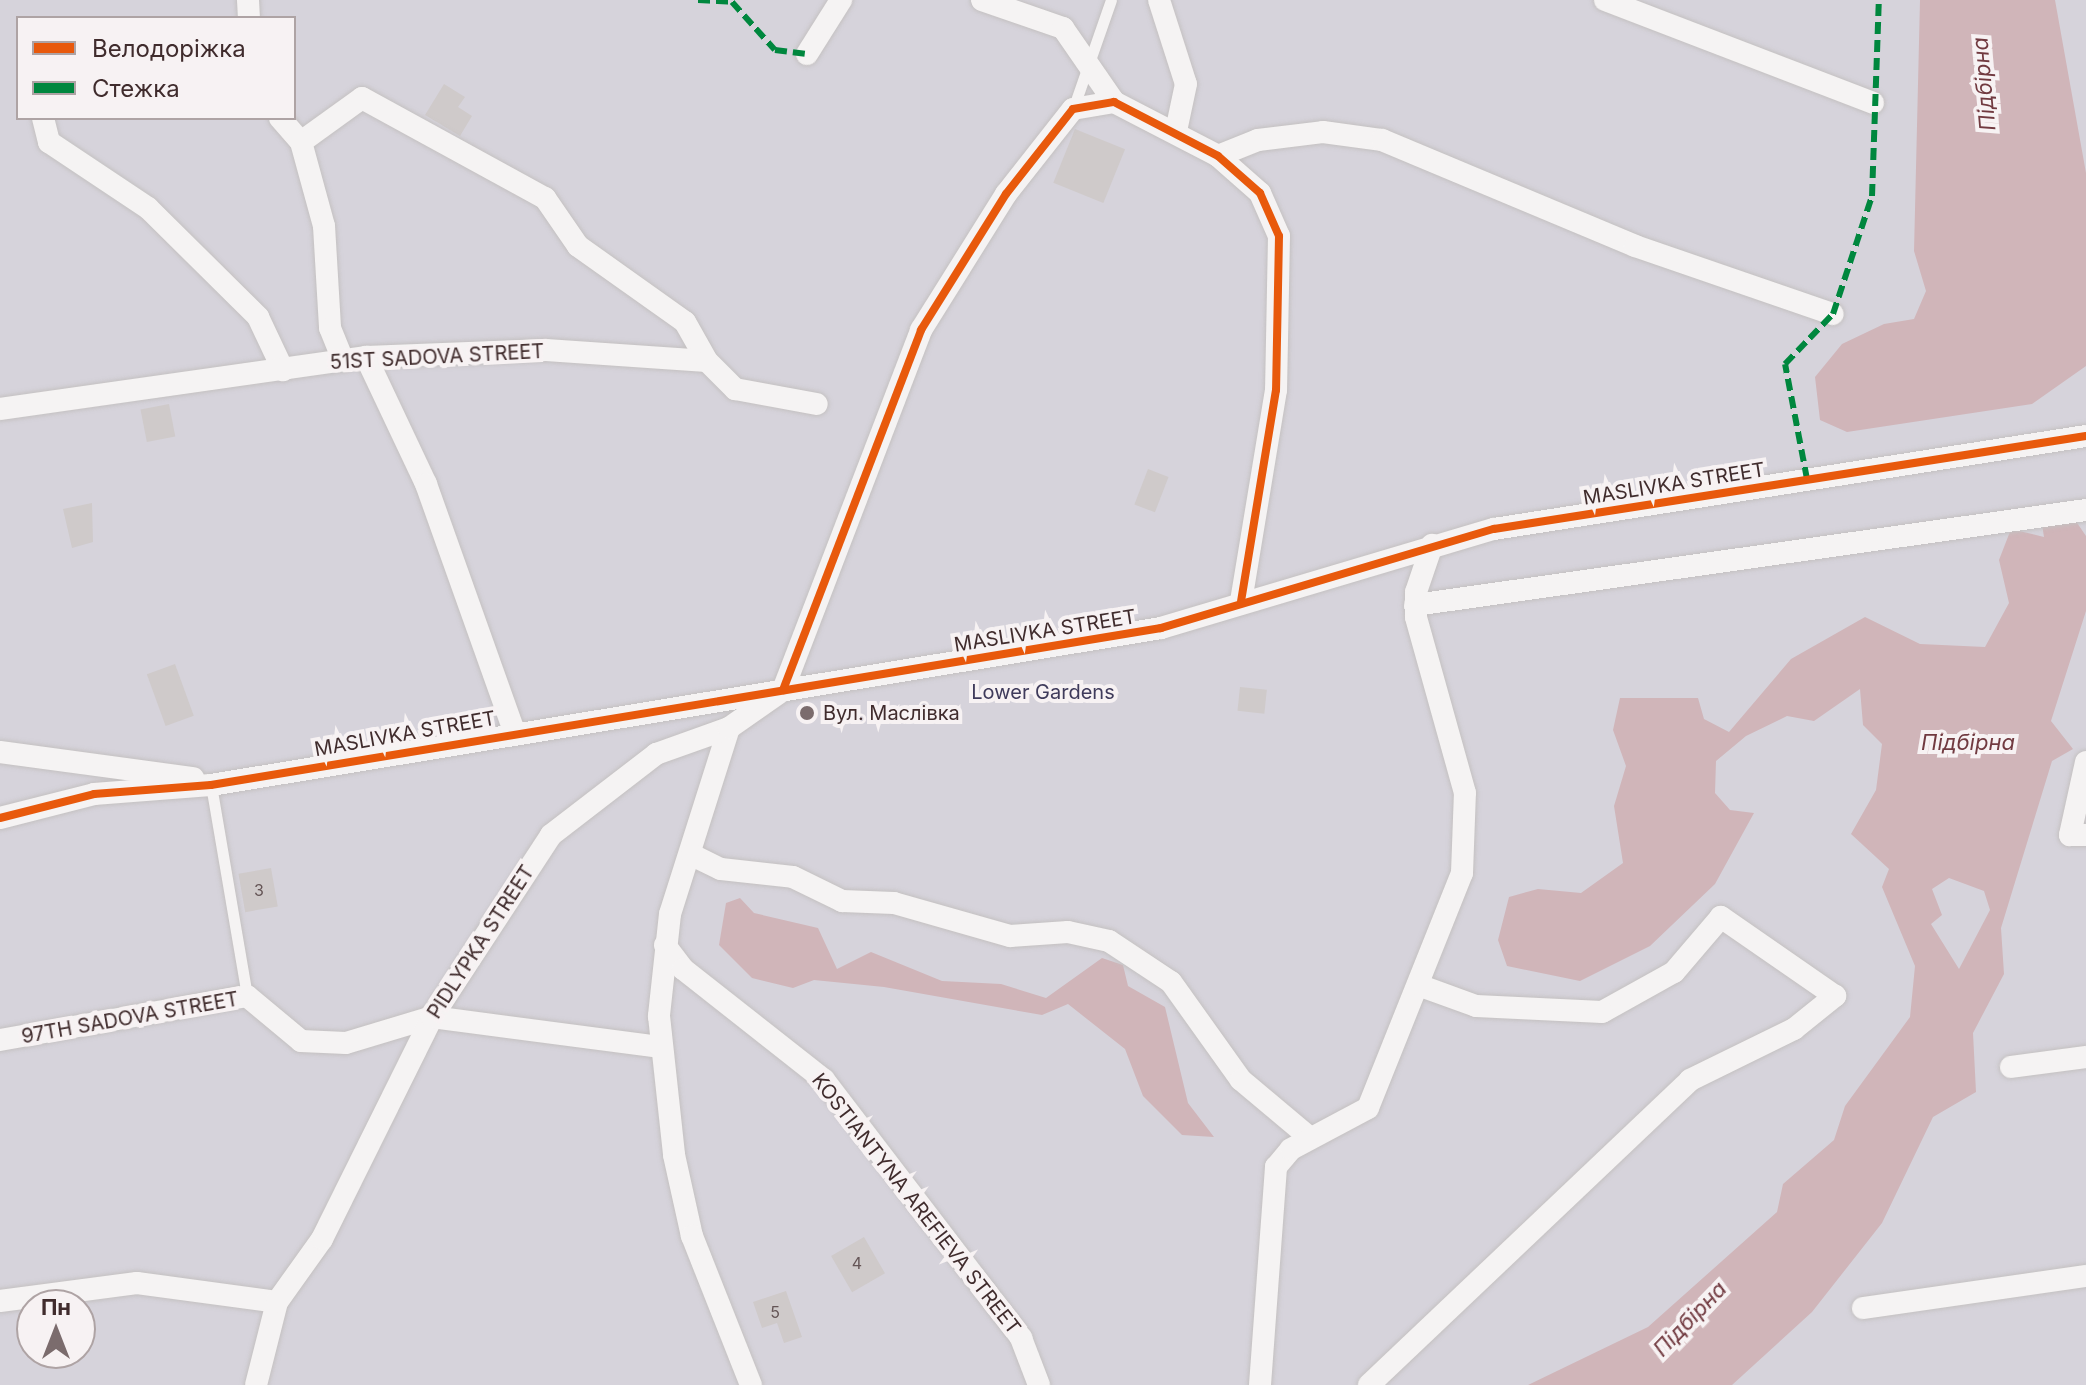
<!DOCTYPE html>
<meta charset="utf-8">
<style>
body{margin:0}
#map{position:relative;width:2086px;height:1385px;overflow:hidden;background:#e9e4e4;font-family:Inter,sans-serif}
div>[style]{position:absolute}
.green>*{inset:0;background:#d6d3db}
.water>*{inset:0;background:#d0b5b9}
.building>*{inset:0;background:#cfcaca;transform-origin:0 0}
.roads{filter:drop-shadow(0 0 2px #c4c1c1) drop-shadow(0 0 2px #c4c1c1)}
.lane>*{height:11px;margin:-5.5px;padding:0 5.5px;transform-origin:5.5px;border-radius:5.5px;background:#f5f3f3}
.street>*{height:22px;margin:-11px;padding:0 11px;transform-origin:11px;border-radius:11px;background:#f5f3f3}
.quiet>*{height:6px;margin-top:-3px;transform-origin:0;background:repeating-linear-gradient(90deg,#00873e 0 12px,transparent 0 18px)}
.cycleway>*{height:8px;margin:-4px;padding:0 4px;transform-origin:4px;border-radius:4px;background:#e8590c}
.dots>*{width:22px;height:22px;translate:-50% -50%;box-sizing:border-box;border:4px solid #f7f2f3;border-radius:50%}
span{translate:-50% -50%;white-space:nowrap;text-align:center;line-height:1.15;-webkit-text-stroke:8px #f7f2f3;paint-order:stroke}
.number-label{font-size:16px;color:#655556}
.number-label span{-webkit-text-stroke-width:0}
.street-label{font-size:20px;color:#402c2d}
.park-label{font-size:20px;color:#3f3b5b}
.poi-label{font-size:20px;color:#402c2d}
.left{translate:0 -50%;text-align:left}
.water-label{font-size:22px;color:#713a40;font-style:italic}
.legend{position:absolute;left:16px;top:16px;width:280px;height:104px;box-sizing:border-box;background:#f7f2f3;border:2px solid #aea3a4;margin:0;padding:10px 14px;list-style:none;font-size:24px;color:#402c2d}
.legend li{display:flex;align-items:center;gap:16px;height:40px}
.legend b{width:40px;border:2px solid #aea3a4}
.north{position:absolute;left:16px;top:1289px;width:80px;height:80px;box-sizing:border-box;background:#f7f2f3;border:2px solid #aea3a4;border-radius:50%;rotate:0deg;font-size:22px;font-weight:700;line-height:32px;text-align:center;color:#402c2d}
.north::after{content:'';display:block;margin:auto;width:28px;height:36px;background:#7b6c6d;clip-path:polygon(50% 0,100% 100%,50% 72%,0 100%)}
</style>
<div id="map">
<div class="green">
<i style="clip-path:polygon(evenodd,0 0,2086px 0,2086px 1385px,0 1385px,0 0,18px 18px,294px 18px,294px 118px,18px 118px,18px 18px,0 0,32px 1305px,80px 1305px,80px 1353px,32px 1353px,32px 1305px)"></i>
</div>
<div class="water">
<i style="clip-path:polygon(1920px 0,2055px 0,2086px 173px,2086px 366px,2032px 404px,1847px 432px,1820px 420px,1815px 377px,1842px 344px,1884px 324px,1914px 319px,1926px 291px,1914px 251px)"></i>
<i style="clip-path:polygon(evenodd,2071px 514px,2086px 536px,2086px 611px,2051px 721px,2073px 749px,2052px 761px,2001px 928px,2004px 974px,1973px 1033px,1976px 1092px,1933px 1117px,1882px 1223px,1812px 1312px,1732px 1385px,1528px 1385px,1648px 1327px,1777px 1212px,1783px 1184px,1834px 1140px,1845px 1106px,1910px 1017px,1915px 966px,1882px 887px,1889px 869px,1851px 834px,1876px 790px,1882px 744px,1863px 725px,1860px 689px,1814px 721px,1787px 716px,1746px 736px,1716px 761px,1715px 793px,1730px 810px,1754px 813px,1715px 884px,1650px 946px,1580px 981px,1507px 966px,1498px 940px,1509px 897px,1538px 889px,1581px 893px,1623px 863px,1614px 806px,1626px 766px,1613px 730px,1620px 698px,1698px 698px,1704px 719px,1729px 732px,1791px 659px,1865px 617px,1920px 644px,1985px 647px,2009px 603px,1999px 560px,2011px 529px,2044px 537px,2041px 518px,2071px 514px,1949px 878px,1984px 891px,1990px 910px,1959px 969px,1931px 924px,1942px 915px,1932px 889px,1949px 878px)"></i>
<i style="clip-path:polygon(740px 898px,754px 913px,818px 928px,837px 969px,871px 952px,942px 981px,1001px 984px,1046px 998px,1102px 958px,1123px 965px,1128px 986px,1165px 1007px,1188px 1103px,1214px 1137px,1182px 1135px,1143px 1096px,1125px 1049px,1068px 1004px,1042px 1015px,884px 987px,814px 980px,793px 988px,752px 978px,719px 945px,726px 903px)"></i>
</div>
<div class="building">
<i style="clip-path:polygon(444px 84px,465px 97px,458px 107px,472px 116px,460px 136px,425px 115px)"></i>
<i style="left:1075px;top:129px;width:54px;height:58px;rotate:22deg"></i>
<i style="left:169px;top:404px;width:33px;height:29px;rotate:79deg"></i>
<i style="left:1148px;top:469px;width:22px;height:38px;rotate:21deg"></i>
<i style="clip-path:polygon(92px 503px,93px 542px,72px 548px,63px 509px)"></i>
<i style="left:175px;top:664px;width:55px;height:30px;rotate:70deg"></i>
<i style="left:1240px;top:687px;width:27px;height:24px;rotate:6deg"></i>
<i style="left:271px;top:868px;width:39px;height:33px;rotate:80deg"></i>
<i style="left:864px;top:1237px;width:42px;height:38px;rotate:60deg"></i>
<i style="clip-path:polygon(786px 1291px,802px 1337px,784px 1343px,777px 1323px,762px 1328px,753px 1302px)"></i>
</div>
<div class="roads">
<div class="lane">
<i style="left:1073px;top:109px;width:115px;rotate:-70.8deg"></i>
<i style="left:211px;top:785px;width:214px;rotate:80.3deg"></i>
</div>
<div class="street">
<i style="left:248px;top:0;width:18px;rotate:87deg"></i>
<i style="left:982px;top:0;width:86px;rotate:19.1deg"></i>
<i style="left:1063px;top:28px;width:90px;rotate:55.4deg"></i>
<i style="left:1159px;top:0;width:88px;rotate:72.2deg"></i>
<i style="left:1186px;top:84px;width:48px;rotate:102deg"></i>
<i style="left:1605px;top:0;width:287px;rotate:21deg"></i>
<i style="left:807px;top:54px;width:64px;rotate:-57.8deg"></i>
<i style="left:43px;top:118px;width:25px;rotate:76deg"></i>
<i style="left:49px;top:142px;width:119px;rotate:33.7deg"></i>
<i style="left:148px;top:208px;width:155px;rotate:44.7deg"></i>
<i style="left:258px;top:317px;width:59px;rotate:64.7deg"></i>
<i style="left:280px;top:118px;width:32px;rotate:49deg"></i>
<i style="left:301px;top:142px;width:75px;rotate:-35.8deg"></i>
<i style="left:362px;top:98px;width:209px;rotate:28.7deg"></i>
<i style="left:545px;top:198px;width:58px;rotate:55.5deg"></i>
<i style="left:578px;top:246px;width:131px;rotate:35.4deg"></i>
<i style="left:685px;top:322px;width:45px;rotate:60.6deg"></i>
<i style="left:301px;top:142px;width:87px;rotate:74.7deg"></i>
<i style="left:324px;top:226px;width:102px;rotate:86.6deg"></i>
<i style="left:330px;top:328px;width:35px;rotate:68deg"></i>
<i style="left:1218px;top:156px;width:43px;rotate:-21.8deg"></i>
<i style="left:1258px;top:140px;width:65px;rotate:-7deg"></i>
<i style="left:1323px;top:132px;width:60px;rotate:7.7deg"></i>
<i style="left:1382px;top:140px;width:274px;rotate:22.7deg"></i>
<i style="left:1635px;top:246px;width:209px;rotate:19deg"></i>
<i style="left:366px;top:357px;width:140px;rotate:64.7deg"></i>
<i style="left:426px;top:484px;width:262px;rotate:70.4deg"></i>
<i style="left:0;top:409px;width:370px;rotate:-8.1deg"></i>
<i style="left:366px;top:357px;width:180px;rotate:-2.2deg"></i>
<i style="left:546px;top:350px;width:161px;rotate:3.9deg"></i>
<i style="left:707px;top:361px;width:40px;rotate:45deg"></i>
<i style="left:735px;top:389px;width:83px;rotate:10.4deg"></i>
<i style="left:1415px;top:605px;width:678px;rotate:-8.06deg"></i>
<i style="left:783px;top:690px;width:386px;rotate:-69deg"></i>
<i style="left:921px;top:330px;width:160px;rotate:-58deg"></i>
<i style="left:1006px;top:194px;width:108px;rotate:-51.8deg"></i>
<i style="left:1073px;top:109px;width:42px;rotate:-9.7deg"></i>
<i style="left:1114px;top:102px;width:117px;rotate:27.4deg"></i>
<i style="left:1218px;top:156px;width:56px;rotate:41.4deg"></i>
<i style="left:1260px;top:193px;width:47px;rotate:66.2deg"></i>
<i style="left:1279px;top:236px;width:154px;rotate:91.1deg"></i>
<i style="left:1276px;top:390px;width:214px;rotate:99.4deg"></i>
<i style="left:729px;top:728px;width:195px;rotate:107.6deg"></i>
<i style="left:670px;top:914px;width:103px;rotate:96.2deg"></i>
<i style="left:659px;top:1016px;width:140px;rotate:83.8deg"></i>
<i style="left:674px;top:1155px;width:83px;rotate:77.5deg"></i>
<i style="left:692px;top:1236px;width:160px;rotate:68.4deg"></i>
<i style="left:0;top:752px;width:195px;rotate:7.7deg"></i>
<i style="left:2086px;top:762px;width:75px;rotate:102.4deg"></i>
<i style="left:2070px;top:835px;width:16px"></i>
<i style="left:0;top:818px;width:97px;rotate:-14.3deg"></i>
<i style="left:94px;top:794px;width:117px;rotate:-4.4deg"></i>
<i style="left:211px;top:785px;width:963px;rotate:-9.38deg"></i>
<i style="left:1161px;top:628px;width:347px;rotate:-16.6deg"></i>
<i style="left:1494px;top:529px;width:599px;rotate:-8.93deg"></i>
<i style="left:692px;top:855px;width:32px;rotate:26deg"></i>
<i style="left:721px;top:869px;width:72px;rotate:6.3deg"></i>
<i style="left:793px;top:877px;width:55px;rotate:26.1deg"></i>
<i style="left:842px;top:901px;width:52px;rotate:2.2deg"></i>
<i style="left:894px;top:903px;width:121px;rotate:15.9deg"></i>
<i style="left:1010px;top:936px;width:58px;rotate:-3.9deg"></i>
<i style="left:1068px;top:932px;width:42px;rotate:12.4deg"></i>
<i style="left:1109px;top:941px;width:74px;rotate:33.5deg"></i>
<i style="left:1171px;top:982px;width:120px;rotate:54.5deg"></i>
<i style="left:1241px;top:1080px;width:90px;rotate:40deg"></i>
<i style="left:665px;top:945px;width:30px;rotate:53deg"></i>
<i style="left:683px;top:969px;width:179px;rotate:38.2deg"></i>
<i style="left:824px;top:1080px;width:325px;rotate:52.6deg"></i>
<i style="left:1021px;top:1338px;width:50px;rotate:69deg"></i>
<i style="left:0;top:1040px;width:251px;rotate:-10.1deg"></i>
<i style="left:247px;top:996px;width:70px;rotate:39.8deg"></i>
<i style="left:301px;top:1041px;width:45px;rotate:2.5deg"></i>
<i style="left:346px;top:1043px;width:90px;rotate:-16.8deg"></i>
<i style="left:432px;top:1017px;width:231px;rotate:7.5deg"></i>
<i style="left:2011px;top:1067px;width:76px;rotate:-7.6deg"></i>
<i style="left:0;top:1301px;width:138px;rotate:-7.5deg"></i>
<i style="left:137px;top:1283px;width:141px;rotate:7.7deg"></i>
<i style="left:1863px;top:1308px;width:225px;rotate:-8.2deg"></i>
<i style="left:256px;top:1385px;width:86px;rotate:-75.8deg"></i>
<i style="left:277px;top:1302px;width:77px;rotate:-54.5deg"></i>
<i style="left:322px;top:1239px;width:248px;rotate:-63.6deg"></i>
<i style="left:432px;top:1017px;width:217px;rotate:-56.8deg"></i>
<i style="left:551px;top:835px;width:133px;rotate:-37.6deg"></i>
<i style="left:656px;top:754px;width:77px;rotate:-19.6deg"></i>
<i style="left:729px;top:728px;width:61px;rotate:-35deg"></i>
<i style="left:1260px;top:1385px;width:219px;rotate:-85.8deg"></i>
<i style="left:1276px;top:1167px;width:23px;rotate:-50deg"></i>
<i style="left:1291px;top:1149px;width:87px;rotate:-28deg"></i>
<i style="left:1368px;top:1108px;width:253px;rotate:-68.2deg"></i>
<i style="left:1462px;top:873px;width:80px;rotate:-87.9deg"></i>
<i style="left:1465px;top:793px;width:183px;rotate:-105.6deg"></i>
<i style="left:1416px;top:617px;width:25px;rotate:-90deg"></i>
<i style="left:1416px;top:592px;width:50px;rotate:-71.2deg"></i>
<i style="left:1369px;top:1385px;width:443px;rotate:-43.5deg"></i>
<i style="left:1690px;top:1080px;width:116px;rotate:-26.1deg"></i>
<i style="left:1794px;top:1029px;width:53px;rotate:-38.8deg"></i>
<i style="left:1835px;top:996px;width:139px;rotate:-145.3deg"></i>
<i style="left:1721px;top:917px;width:72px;rotate:130.5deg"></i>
<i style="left:1674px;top:972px;width:82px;rotate:150.9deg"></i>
<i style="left:1602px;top:1012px;width:126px;rotate:-177.3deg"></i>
<i style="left:1476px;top:1006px;width:59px;rotate:-160deg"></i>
</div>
</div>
<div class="quiet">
<i style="left:698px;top:0;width:34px;rotate:3deg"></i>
<i style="left:732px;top:2px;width:64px;rotate:48.1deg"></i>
<i style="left:775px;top:50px;width:32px;rotate:7deg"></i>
<i style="left:1807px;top:479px;width:117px;rotate:-100.8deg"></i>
<i style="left:1785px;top:364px;width:69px;rotate:-46.2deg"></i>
<i style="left:1833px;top:314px;width:124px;rotate:-71.7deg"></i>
<i style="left:1872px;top:196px;width:196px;rotate:-88deg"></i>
</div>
<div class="cycleway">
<i style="left:783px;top:690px;width:386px;rotate:-69deg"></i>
<i style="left:921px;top:330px;width:160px;rotate:-58deg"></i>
<i style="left:1006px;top:194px;width:108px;rotate:-51.8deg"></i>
<i style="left:1073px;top:109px;width:42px;rotate:-9.7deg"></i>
<i style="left:1114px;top:102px;width:117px;rotate:27.4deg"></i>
<i style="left:1218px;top:156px;width:56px;rotate:41.4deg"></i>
<i style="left:1260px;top:193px;width:47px;rotate:66.2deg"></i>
<i style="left:1279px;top:236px;width:154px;rotate:91.1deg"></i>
<i style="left:1276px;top:390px;width:214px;rotate:99.4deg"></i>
<i style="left:0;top:818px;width:97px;rotate:-14.3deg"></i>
<i style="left:94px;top:794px;width:117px;rotate:-4.4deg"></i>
<i style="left:211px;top:785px;width:963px;rotate:-9.38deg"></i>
<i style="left:1161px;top:628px;width:347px;rotate:-16.6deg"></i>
<i style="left:1494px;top:529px;width:599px;rotate:-8.93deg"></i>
</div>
<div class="dots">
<i style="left:807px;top:713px;background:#7b6c6d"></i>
</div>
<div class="number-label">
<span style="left:259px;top:890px">3</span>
<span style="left:857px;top:1263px">4</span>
<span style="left:775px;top:1312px">5</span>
</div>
<div class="street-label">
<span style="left:437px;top:357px;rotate:-3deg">51ST SADOVA STREET</span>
<span style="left:1674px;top:484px;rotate:-9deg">MASLIVKA STREET</span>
<span style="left:1045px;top:631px;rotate:-9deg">MASLIVKA STREET</span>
<span style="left:405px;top:734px;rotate:-10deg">MASLIVKA STREET</span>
<span style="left:481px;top:942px;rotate:-57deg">PIDLYPKA STREET</span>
<span style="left:130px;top:1018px;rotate:-10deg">97TH SADOVA STREET</span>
<span style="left:916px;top:1204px;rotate:52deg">KOSTIANTYNA AREFIEVA STREET</span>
</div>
<div class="park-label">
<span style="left:1043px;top:692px">Lower Gardens</span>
</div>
<div class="poi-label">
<span class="left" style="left:823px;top:713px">Вул. Маслівка</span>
</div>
<div class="water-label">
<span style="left:1984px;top:84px;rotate:-95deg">Підбірна</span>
<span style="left:1968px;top:743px">Підбірна</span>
<span style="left:1690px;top:1319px;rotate:-46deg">Підбірна</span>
</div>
<ul class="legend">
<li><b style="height:10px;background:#e8590c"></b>Велодоріжка</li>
<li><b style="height:10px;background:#00873e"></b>Стежка</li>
</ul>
<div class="north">Пн</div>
</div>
